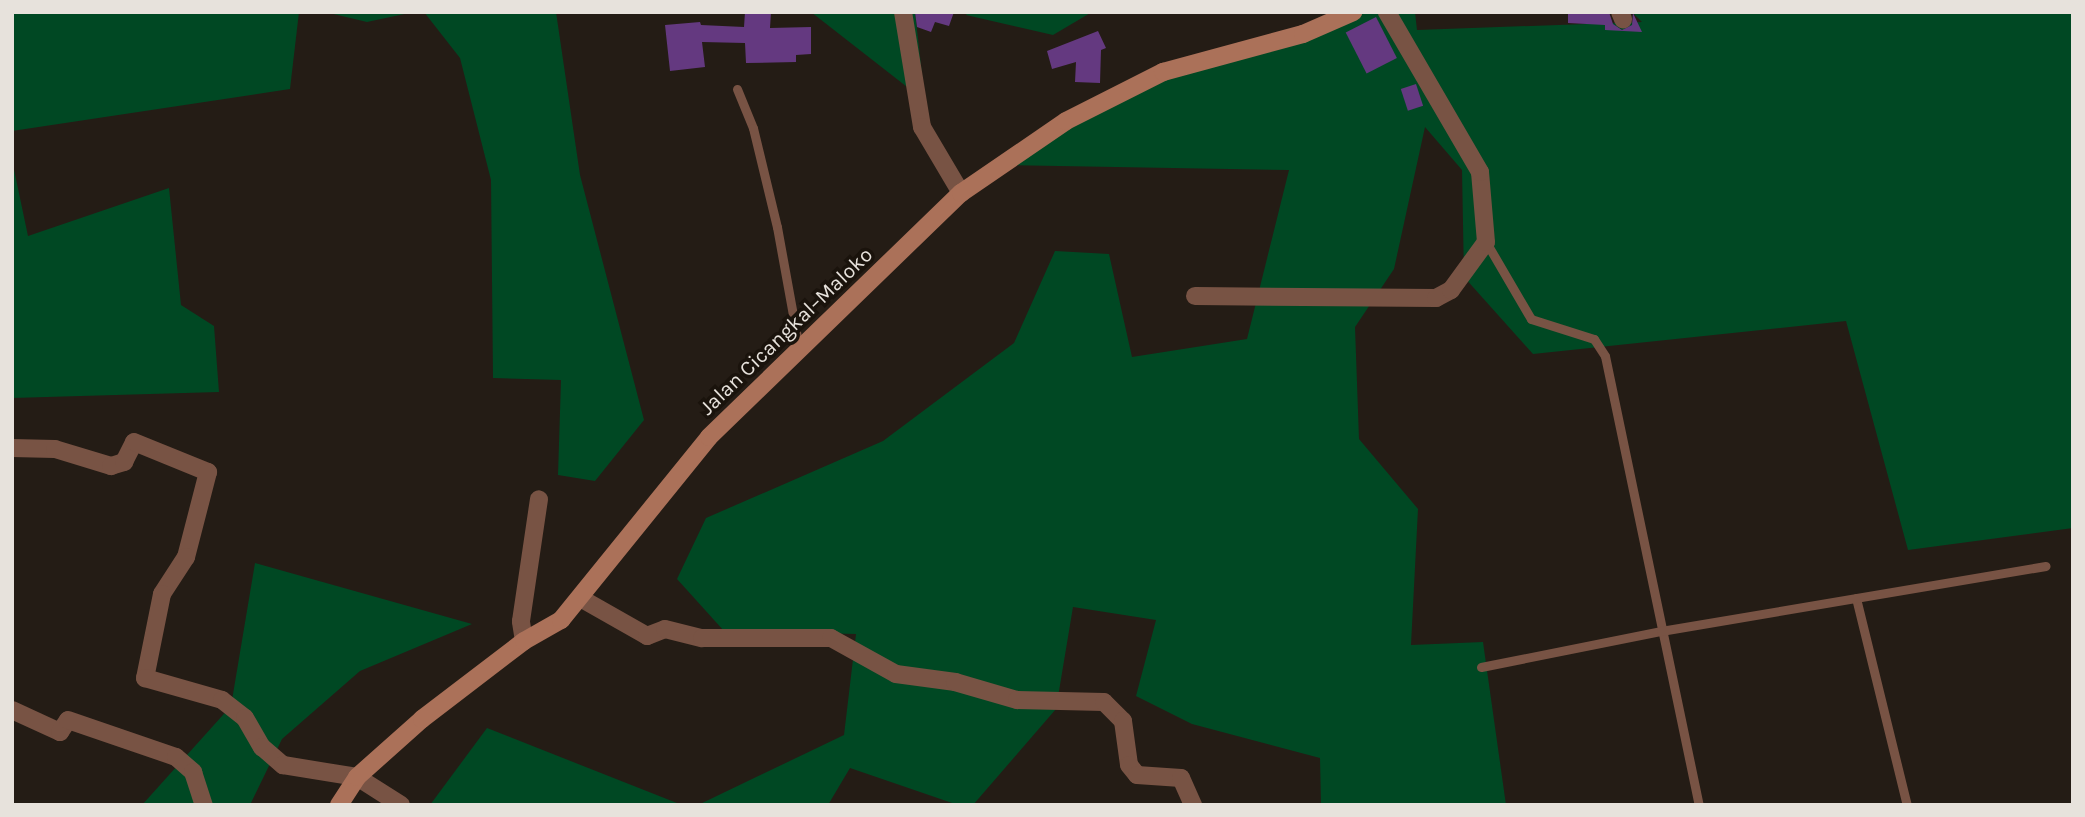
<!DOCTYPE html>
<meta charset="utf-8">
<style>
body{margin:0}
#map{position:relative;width:2085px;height:817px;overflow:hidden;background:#241c15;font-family:Karla,sans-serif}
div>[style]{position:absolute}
.green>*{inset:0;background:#004823}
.building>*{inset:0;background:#643980;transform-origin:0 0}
.lane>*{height:9px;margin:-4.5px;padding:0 4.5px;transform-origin:4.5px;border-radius:4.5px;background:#785344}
.street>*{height:18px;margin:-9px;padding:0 9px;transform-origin:9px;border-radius:9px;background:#785344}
.secondary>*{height:18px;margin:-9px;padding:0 9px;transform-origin:9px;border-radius:9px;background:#ab7159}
span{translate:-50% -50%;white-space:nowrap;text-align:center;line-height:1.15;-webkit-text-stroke:7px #1a130c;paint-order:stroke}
.street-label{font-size:21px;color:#e7e2dc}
.frame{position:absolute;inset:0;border:14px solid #e7e2dc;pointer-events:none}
</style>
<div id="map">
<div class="green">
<i style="clip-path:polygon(12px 12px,299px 12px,290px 89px,12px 131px)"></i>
<i style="clip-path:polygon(325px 12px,414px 12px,367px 22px)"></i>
<i style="clip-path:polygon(424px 12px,556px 12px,580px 175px,644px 420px,595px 481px,558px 475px,561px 380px,493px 378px,491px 180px,460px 58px)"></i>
<i style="clip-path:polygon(811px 12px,915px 12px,925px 101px)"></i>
<i style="clip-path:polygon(968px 12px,1092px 12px,1053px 35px,966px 15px)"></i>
<i style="clip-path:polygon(1350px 12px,1415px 12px,1417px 30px,1642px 22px,1632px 12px,2073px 12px,2073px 528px,1908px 550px,1846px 321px,1533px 354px,1464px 277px,1462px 170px,1425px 127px,1394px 269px,1355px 327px,1359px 439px,1418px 509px,1411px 645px,1483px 642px,1506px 805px,1321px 805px,1320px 758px,1192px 724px,1136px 696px,1156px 620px,1073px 607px,1056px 709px,973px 805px,958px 805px,850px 768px,828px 805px,698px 805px,844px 735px,856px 634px,724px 631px,677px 579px,706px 518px,883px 441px,1014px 343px,1055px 251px,1109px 254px,1132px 357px,1247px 339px,1289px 170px,1008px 165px,1162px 74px)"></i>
<i style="clip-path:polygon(12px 160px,28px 236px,169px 188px,181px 305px,214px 326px,219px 392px,12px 398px)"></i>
<i style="clip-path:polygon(255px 563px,472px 624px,360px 671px,282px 739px,250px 805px,142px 805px,231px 706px)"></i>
<i style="clip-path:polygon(487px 728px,682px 805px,430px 805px)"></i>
</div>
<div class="building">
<i style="clip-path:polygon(745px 12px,771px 12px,770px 28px,811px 27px,811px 54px,796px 55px,796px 62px,746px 63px,745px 43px,702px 42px,705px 67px,670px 71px,665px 25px,700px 22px,701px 25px,744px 27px)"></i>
<i style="clip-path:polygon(915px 12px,954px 12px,949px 26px,935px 22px,931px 32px,917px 27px)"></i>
<i style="clip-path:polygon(1568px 12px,1609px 12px,1613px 24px,1622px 30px,1632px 25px,1633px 13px,1642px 32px,1605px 30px,1605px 25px,1568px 23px)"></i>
<i style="left:1376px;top:17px;width:46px;height:34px;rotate:63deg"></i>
<i style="clip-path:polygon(1098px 31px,1106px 48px,1101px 50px,1100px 83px,1075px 82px,1076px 62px,1052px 69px,1047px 51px)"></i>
<i style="left:1416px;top:84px;width:23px;height:16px;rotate:72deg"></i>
</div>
<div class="lane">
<i style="left:737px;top:89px;width:42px;rotate:67.7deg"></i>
<i style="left:753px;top:128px;width:102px;rotate:76.4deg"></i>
<i style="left:777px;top:227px;width:123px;rotate:79.7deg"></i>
<i style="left:1486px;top:242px;width:89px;rotate:59.7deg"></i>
<i style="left:1531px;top:319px;width:66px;rotate:17.6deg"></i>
<i style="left:1594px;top:339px;width:20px;rotate:57deg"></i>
<i style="left:1605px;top:356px;width:459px;rotate:78.2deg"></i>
<i style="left:1856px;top:598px;width:213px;rotate:76.2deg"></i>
<i style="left:1481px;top:667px;width:184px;rotate:-11.3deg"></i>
<i style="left:1661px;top:631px;width:390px;rotate:-9.6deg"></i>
</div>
<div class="street">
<i style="left:903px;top:12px;width:117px;rotate:80.6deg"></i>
<i style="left:922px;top:127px;width:77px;rotate:59.4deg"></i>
<i style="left:1620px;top:12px;width:8px;rotate:67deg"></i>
<i style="left:1195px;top:296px;width:241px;rotate:0.5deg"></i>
<i style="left:1436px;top:298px;width:17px;rotate:-28deg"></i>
<i style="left:1451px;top:290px;width:59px;rotate:-53.9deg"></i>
<i style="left:1486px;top:242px;width:70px;rotate:-94.9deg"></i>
<i style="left:1480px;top:172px;width:185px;rotate:-120.2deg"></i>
<i style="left:12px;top:448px;width:43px;rotate:1.3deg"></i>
<i style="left:55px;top:449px;width:59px;rotate:16.9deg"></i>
<i style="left:111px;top:466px;width:14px;rotate:-17deg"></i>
<i style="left:124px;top:462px;width:22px;rotate:-63deg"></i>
<i style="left:134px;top:442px;width:80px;rotate:22.1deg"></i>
<i style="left:208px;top:472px;width:88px;rotate:104.5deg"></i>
<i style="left:186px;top:557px;width:44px;rotate:123deg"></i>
<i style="left:162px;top:594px;width:86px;rotate:101.4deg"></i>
<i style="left:145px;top:678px;width:80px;rotate:15.9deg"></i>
<i style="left:222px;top:700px;width:29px;rotate:38deg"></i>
<i style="left:245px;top:718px;width:34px;rotate:60deg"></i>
<i style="left:262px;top:747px;width:28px;rotate:41deg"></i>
<i style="left:283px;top:765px;width:75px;rotate:9.2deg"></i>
<i style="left:357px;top:777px;width:52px;rotate:32.5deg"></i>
<i style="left:582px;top:599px;width:75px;rotate:29.6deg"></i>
<i style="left:647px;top:636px;width:19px;rotate:-21deg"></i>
<i style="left:665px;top:629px;width:38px;rotate:14deg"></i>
<i style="left:702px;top:638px;width:129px"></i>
<i style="left:831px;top:638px;width:74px;rotate:29deg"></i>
<i style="left:896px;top:674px;width:60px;rotate:7.7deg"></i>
<i style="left:955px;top:682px;width:65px;rotate:16.2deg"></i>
<i style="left:1017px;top:700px;width:87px;rotate:1.3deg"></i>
<i style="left:1104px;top:702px;width:27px;rotate:45deg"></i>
<i style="left:1123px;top:721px;width:44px;rotate:82.2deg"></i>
<i style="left:1129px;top:765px;width:13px;rotate:51deg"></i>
<i style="left:1137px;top:775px;width:44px;rotate:3.9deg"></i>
<i style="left:1181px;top:778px;width:30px;rotate:66deg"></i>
<i style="left:524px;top:641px;width:20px;rotate:-99deg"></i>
<i style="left:521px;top:621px;width:123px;rotate:-81.6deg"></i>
<i style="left:12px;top:710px;width:53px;rotate:24.6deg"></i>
<i style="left:60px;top:732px;width:14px;rotate:-56deg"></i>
<i style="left:68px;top:720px;width:114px;rotate:18.9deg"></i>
<i style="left:176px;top:757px;width:23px;rotate:41deg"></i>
<i style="left:193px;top:772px;width:35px;rotate:72deg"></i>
</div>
<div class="secondary">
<i style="left:339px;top:805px;width:33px;rotate:-57deg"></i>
<i style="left:357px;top:777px;width:87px;rotate:-41.7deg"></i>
<i style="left:422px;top:719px;width:128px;rotate:-37.4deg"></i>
<i style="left:524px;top:641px;width:43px;rotate:-29.6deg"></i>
<i style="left:561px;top:620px;width:235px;rotate:-51deg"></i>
<i style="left:709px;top:437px;width:351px;rotate:-44.1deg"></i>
<i style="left:961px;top:193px;width:127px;rotate:-34.4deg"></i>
<i style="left:1066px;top:121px;width:109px;rotate:-26.8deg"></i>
<i style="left:1163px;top:72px;width:145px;rotate:-15.2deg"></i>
<i style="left:1303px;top:34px;width:55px;rotate:-23.7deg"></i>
</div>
<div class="street-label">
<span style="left:786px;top:331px;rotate:-44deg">Jalan Cicangkal–Maloko</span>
</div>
<div class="frame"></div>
</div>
